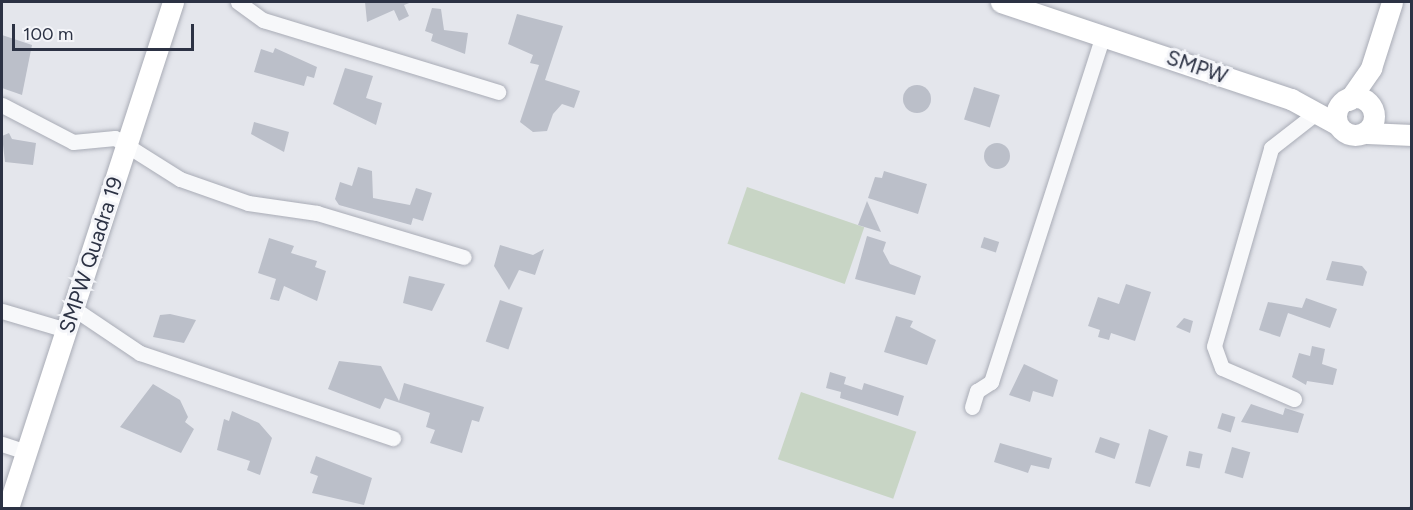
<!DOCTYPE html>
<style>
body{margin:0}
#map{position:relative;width:1413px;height:510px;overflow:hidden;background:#e4e6ec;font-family:Figtree,sans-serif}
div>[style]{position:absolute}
.green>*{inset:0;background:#c8d5c5;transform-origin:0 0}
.stream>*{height:4px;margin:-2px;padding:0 2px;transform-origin:2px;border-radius:2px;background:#a0b0cb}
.building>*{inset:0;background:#bbbfc9;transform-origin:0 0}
.round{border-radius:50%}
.roads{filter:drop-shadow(0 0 2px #a9acb6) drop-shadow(0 0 2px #a9acb6)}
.street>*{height:15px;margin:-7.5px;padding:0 7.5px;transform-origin:7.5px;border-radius:7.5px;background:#f7f8fa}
.secondary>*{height:21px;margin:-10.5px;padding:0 10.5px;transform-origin:10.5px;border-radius:10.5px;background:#fff}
.secondary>.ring{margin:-10.5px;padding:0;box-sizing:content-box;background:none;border:21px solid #fff;border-radius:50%}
span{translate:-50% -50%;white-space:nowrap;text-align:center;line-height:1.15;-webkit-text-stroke:6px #f4f5f9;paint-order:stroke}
.street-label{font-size:21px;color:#2c3244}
.frame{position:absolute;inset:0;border:3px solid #2c3244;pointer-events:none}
.scale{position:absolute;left:12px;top:24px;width:182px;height:27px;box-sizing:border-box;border:3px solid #2c3244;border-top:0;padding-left:8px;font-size:18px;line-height:21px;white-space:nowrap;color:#2c3244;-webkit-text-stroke:4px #f4f5f9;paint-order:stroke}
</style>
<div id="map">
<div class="green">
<i style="left:747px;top:187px;width:124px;height:60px;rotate:19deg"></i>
<i style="left:801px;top:392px;width:122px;height:71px;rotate:19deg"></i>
</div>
<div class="stream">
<i style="left:1411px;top:508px;width:1px"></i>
</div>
<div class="building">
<i style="clip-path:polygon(365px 2px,412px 2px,404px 5px,409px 16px,399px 21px,394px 10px,367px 22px)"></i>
<i style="clip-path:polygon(432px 8px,441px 9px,444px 30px,468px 33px,465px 54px,431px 41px,433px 34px,425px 31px)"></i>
<i style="clip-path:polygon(517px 14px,563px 26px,545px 80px,580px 91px,574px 108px,562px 104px,553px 114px,547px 131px,533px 132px,520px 122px,539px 65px,530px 63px,533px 55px,508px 44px)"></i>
<i style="clip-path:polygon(2px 35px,32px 45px,22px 95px,2px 88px)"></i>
<i style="clip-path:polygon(275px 48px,317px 67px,314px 78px,307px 76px,304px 86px,254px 72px,261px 49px,273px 53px)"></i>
<i style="clip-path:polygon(345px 68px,373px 76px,366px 98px,382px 103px,376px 125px,333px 104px)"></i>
<i class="round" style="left:903px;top:85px;width:28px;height:28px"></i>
<i style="left:974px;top:87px;width:27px;height:34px;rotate:17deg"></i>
<i style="clip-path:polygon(254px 122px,289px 132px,284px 152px,251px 134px)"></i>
<i style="clip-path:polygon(9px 133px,12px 139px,36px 143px,33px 165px,5px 162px,2px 136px)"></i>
<i class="round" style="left:984px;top:143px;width:26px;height:26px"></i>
<i style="clip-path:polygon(358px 167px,372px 171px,373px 198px,410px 205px,416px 188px,432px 193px,423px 221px,413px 218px,411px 225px,339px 205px,335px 199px,340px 182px,352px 186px)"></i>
<i style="clip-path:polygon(884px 171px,927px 184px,918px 214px,868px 198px,875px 177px,882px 178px)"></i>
<i style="clip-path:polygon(867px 201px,881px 232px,858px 225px)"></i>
<i style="clip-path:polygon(867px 236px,886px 242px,883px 251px,890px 264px,921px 276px,915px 295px,855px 279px)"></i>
<i style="left:984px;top:237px;width:16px;height:11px;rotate:18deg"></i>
<i style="clip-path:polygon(269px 238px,294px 246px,291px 253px,317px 261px,315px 267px,326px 271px,317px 301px,284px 286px,279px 301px,270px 299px,276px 279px,258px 273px)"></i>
<i style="clip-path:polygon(500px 245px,533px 255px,544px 249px,535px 275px,519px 270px,509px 290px,494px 266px)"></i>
<i style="clip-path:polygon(1332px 261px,1362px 266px,1367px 272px,1363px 286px,1326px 280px)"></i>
<i style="clip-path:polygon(409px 276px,445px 284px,432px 311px,403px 303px)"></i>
<i style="clip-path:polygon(1126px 284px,1151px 292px,1135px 341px,1111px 333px,1109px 340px,1098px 337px,1100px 330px,1088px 326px,1098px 297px,1119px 304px)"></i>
<i style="clip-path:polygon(1306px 298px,1337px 309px,1330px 328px,1288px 313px,1280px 337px,1259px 330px,1268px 302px,1302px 308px)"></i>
<i style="left:500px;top:300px;width:24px;height:44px;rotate:19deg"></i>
<i style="clip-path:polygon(170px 314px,196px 320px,184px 343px,153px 337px,160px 315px)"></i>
<i style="clip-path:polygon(896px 316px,913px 321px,910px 327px,936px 340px,927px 365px,884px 352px)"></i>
<i style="clip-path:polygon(1184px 318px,1193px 321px,1190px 333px,1176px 327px)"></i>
<i style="clip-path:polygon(1312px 346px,1325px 349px,1322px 364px,1337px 369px,1333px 385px,1307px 381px,1306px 385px,1292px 377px,1299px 353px,1310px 356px)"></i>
<i style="clip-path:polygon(339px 361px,381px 366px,399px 401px,404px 383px,484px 407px,479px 422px,472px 420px,462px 453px,430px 443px,435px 430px,426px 427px,430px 413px,385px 398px,380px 409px,328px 389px)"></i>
<i style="clip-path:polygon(1024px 364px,1058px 380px,1053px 397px,1033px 391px,1030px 402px,1009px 395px)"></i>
<i style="clip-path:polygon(830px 372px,846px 377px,842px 391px,844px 384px,862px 390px,864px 383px,904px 396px,898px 416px,840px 398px,841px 392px,826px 388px)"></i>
<i style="clip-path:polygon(153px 384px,180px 400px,188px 417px,185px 422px,194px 429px,181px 453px,120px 427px)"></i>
<i style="clip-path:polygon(1251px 404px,1283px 415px,1285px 408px,1304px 414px,1298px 433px,1241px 422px)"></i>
<i style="clip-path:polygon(232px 411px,259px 423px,272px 438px,260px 475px,247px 470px,250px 461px,217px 450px,224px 419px,229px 421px)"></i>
<i style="left:1222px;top:413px;width:14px;height:16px;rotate:17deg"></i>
<i style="clip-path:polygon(1149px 429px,1168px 436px,1150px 487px,1135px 483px)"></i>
<i style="left:1100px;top:437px;width:21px;height:16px;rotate:19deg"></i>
<i style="clip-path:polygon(1000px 443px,1052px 458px,1049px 469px,1031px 465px,1028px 473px,994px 462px)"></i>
<i style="left:1232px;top:447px;width:19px;height:27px;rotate:16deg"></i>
<i style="left:1189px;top:451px;width:14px;height:15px;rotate:12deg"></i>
<i style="clip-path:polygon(316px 456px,372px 478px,364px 505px,312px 493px,318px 476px,310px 473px)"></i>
</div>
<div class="roads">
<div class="street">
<i style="left:238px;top:2px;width:31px;rotate:36deg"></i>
<i style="left:263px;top:20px;width:246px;rotate:17deg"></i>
<i style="left:2px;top:105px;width:80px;rotate:27.5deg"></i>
<i style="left:73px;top:142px;width:42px;rotate:-5.4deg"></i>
<i style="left:115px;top:138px;width:77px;rotate:32.2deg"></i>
<i style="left:180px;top:179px;width:72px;rotate:19.4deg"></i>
<i style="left:248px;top:203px;width:70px;rotate:8.2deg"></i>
<i style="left:317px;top:213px;width:153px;rotate:16.7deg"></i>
<i style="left:73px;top:308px;width:81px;rotate:33.9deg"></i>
<i style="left:140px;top:353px;width:267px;rotate:18.6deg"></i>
<i style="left:2px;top:311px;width:67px;rotate:16.5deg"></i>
<i style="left:1294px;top:399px;width:78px;rotate:-156.7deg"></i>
<i style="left:1222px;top:368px;width:23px;rotate:-110deg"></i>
<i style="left:1214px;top:346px;width:206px;rotate:-73.9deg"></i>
<i style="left:1271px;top:148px;width:58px;rotate:-38deg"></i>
<i style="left:972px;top:407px;width:17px;rotate:-73deg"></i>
<i style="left:977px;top:391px;width:17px;rotate:-33deg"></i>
<i style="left:991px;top:382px;width:365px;rotate:-72.1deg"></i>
<i style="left:2px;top:444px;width:26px;rotate:18deg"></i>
</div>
<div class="secondary">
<i style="left:1001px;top:2px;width:306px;rotate:18.5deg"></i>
<i style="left:1291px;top:99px;width:50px;rotate:28.6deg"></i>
<i class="ring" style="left:1336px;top:97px;width:17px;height:17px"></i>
<i style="left:1349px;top:100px;width:39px;rotate:-55deg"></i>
<i style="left:1371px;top:68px;width:69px;rotate:-72.3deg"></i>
<i style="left:1367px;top:133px;width:45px;rotate:2.5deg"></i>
<i style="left:8px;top:508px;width:532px;rotate:-71.94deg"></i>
</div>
</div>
<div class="street-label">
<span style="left:1197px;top:67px;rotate:19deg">SMPW</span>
<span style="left:91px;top:255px;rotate:-72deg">SMPW Quadra 19</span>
</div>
<div class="frame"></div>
<div class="scale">100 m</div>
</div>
